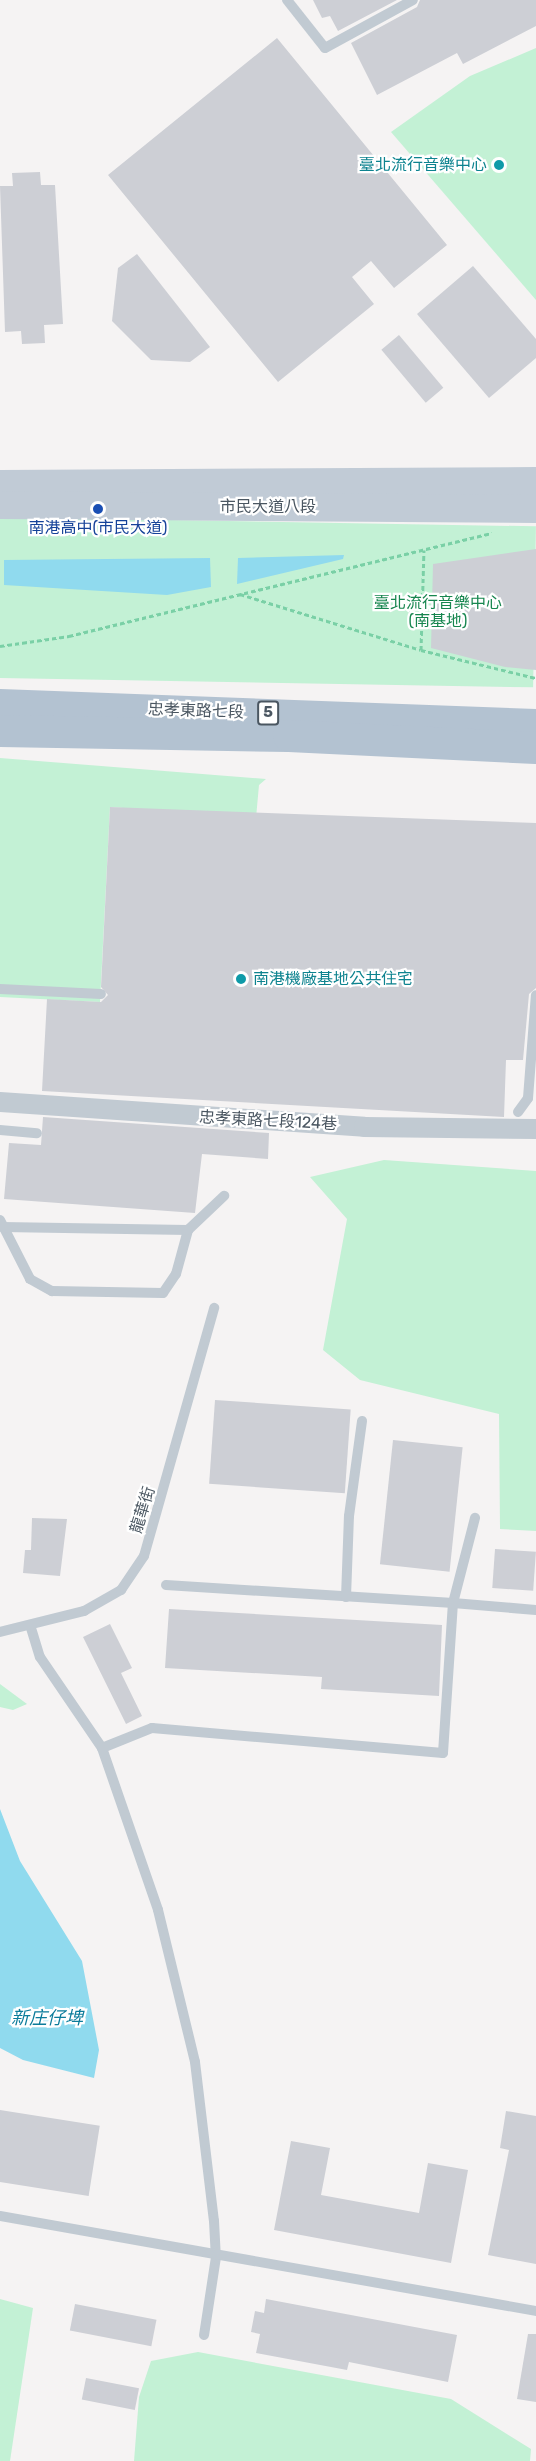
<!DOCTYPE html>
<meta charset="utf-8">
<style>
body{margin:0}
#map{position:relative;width:536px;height:2461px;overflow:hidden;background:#f5f3f3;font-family:Rubik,"Noto Sans TC",sans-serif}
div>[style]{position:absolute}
.green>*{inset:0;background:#c3f1d5;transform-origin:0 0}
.water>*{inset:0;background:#90daee}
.building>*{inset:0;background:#cdcfd5;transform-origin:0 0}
.path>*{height:3px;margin-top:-1.5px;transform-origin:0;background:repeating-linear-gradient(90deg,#7ad0a6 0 4.5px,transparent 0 7.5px)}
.lane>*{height:10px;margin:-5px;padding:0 5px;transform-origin:5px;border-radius:5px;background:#c1cad2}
.street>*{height:20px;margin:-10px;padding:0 10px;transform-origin:10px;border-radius:10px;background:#c1cad2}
.secondary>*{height:28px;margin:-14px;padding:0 14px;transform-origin:14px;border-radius:14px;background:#c1cbd6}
.primary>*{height:32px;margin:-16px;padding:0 16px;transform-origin:16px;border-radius:16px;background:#b3c2d1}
.dots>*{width:16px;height:16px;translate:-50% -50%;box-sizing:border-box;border:3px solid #fff;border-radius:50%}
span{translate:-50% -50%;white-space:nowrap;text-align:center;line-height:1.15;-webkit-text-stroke:4.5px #fff;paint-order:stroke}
.shield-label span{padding:2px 4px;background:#fff;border:2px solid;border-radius:4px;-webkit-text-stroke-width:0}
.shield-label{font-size:15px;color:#4a5661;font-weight:700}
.culture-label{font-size:16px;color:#0d838f}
.right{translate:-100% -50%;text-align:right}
.left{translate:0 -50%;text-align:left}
.street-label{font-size:16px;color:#4a5661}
.transit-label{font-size:16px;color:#164399}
.park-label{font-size:16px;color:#17864f}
.water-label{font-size:18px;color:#0c7c9b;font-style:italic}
</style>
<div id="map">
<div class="green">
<i style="clip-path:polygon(536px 48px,536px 300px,391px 132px,470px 76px)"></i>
<i style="left:0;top:517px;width:536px;height:161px;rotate:1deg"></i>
<i style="clip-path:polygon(0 758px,266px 779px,259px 785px,256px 818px,110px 807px,100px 1002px,0 997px)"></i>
<i style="clip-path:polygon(384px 1160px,536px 1171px,536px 1531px,500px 1529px,499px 1414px,360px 1380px,323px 1350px,347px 1219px,310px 1177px)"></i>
<i style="clip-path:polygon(0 1684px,27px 1704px,13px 1710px,0 1707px)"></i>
<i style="clip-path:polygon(0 2299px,33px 2308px,10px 2461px,0 2461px)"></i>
<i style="clip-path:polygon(198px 2352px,451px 2399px,531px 2449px,530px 2461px,134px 2461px,139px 2397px,151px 2361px)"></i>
</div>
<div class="water">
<i style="clip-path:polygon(344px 555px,343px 559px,237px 584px,238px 558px)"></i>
<i style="clip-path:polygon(210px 558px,211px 587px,167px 595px,4px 585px,4px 560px)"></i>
<i style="clip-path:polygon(0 1809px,20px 1861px,82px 1961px,99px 2050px,94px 2078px,23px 2060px,0 2048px)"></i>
</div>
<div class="building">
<i style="clip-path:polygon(313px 0,397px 0,338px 31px,330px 16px,322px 18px)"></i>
<i style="clip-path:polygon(420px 0,536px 0,536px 26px,463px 64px,457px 53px,377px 95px,351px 43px,417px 7px)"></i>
<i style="clip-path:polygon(277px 38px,447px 245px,394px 288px,371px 261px,352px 277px,374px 304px,278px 382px,108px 175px)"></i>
<i style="clip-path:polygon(40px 172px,41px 185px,55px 185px,63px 324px,44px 325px,45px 343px,22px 344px,21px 331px,5px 332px,0 186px,13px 186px,12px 173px)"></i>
<i style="clip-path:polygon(137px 254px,210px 347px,190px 362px,151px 360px,112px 321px,118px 268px)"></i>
<i style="clip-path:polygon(473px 266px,536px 339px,536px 358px,489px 398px,417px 314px)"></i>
<i style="left:399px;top:335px;width:69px;height:23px;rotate:50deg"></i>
<i style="clip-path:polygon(536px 549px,536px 670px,505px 667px,431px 648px,433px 564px)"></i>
<i style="clip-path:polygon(110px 807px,536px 823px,536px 988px,529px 994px,523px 1060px,506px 1060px,504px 1117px,42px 1091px,47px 999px,101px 1002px,108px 995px,101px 987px)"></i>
<i style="clip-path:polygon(43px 1117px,269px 1133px,268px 1159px,202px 1154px,195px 1213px,4px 1199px,9px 1143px,41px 1145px)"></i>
<i style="left:215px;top:1400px;width:136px;height:84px;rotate:4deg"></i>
<i style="left:393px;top:1440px;width:70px;height:125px;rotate:6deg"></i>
<i style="clip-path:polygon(32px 1518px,67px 1519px,60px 1576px,23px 1573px,25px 1550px,31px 1550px)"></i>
<i style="left:495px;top:1549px;width:41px;height:39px;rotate:4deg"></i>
<i style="clip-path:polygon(169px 1609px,442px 1625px,439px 1696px,321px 1689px,322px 1677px,165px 1668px)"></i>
<i style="clip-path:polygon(110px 1624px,132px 1668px,121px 1673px,142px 1716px,126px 1724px,83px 1637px)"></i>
<i style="left:0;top:2110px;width:101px;height:71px;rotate:9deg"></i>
<i style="clip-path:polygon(506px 2111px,536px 2116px,536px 2264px,488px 2255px,509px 2150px,500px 2148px)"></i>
<i style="clip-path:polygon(291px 2141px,330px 2148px,321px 2195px,419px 2213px,428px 2163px,468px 2170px,451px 2263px,274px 2230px)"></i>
<i style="clip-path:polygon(266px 2299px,457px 2335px,448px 2382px,349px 2362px,347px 2370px,256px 2353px,260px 2334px,251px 2332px,255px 2311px,264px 2313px)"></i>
<i style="left:75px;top:2304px;width:83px;height:27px;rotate:11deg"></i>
<i style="clip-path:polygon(528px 2334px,536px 2334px,536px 2402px,517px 2399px)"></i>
<i style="left:86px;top:2378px;width:54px;height:22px;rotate:11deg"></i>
</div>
<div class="path">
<i style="left:240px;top:594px;width:189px;rotate:17.2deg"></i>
<i style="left:421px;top:650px;width:118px;rotate:13.7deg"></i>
<i style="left:0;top:646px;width:70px;rotate:-8.2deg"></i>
<i style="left:69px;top:636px;width:435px;rotate:-13.7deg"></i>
<i style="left:421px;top:650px;width:100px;rotate:-88.3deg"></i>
</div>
<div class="lane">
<i style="left:287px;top:0;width:61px;rotate:51.6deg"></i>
<i style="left:325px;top:48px;width:100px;rotate:-28.6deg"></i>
<i style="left:0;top:989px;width:101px;rotate:2.8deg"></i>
<i style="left:518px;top:1112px;width:17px;rotate:-54deg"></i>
<i style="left:528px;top:1098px;width:103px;rotate:-85.6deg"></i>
<i style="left:0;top:1130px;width:37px;rotate:5deg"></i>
<i style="left:0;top:1220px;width:66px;rotate:63deg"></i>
<i style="left:30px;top:1279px;width:25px;rotate:29deg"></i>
<i style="left:52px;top:1291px;width:111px;rotate:1deg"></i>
<i style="left:163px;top:1293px;width:23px;rotate:-56deg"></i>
<i style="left:176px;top:1274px;width:46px;rotate:-74.7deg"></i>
<i style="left:188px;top:1230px;width:50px;rotate:-43.4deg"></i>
<i style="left:2px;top:1227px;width:186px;rotate:0.9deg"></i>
<i style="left:166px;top:1585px;width:288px;rotate:3.6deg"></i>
<i style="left:453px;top:1603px;width:88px;rotate:-75.5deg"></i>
<i style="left:346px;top:1597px;width:81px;rotate:-87.9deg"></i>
<i style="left:349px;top:1516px;width:96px;rotate:-82.2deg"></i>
<i style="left:31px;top:1628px;width:30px;rotate:73deg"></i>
<i style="left:40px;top:1657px;width:110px;rotate:55.7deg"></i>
<i style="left:102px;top:1748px;width:171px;rotate:70.9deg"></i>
<i style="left:158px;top:1910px;width:156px;rotate:76.3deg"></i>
<i style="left:195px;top:2062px;width:160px;rotate:83.2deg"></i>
<i style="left:214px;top:2221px;width:36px;rotate:87deg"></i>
<i style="left:216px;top:2257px;width:79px;rotate:98.7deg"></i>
<i style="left:0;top:1632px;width:87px;rotate:-14deg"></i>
<i style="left:84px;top:1611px;width:43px;rotate:-29.6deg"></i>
<i style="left:121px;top:1590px;width:41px;rotate:-55.9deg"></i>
<i style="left:144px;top:1556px;width:258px;rotate:-74.2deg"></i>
<i style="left:102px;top:1748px;width:54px;rotate:-21.8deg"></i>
<i style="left:152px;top:1728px;width:292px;rotate:4.9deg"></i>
<i style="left:443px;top:1753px;width:150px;rotate:-86.2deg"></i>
<i style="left:453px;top:1603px;width:83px;rotate:4.8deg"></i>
<i style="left:0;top:2216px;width:544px;rotate:10.05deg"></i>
</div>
<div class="street">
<i style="left:0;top:1102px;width:365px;rotate:3.9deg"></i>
<i style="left:364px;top:1127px;width:172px;rotate:0.7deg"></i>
</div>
<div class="secondary">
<i style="left:0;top:484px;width:536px;rotate:-0.32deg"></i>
<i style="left:0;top:505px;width:536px;rotate:0.43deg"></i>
</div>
<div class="primary">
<i style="left:0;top:705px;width:536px;rotate:2.14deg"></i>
<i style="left:0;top:731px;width:289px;rotate:1deg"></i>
<i style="left:289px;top:736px;width:247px;rotate:2.8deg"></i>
</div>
<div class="dots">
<i style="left:499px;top:165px;background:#0f9aa8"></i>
<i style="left:98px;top:509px;background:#1a4fb4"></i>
<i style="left:241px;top:979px;background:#0f9aa8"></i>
</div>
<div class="shield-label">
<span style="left:268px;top:713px">5</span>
</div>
<div class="culture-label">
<span class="right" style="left:487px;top:165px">臺北流行音樂中心</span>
<span class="left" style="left:253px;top:979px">南港機廠基地公共住宅</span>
</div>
<div class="street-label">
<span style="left:268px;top:507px">市民大道八段</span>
<span style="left:196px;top:711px;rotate:2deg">忠孝東路七段</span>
<span style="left:268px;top:1121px;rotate:3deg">忠孝東路七段124巷</span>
<span style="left:143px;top:1510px;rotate:-73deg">龍華街</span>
</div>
<div class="transit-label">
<span style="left:98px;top:528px">南港高中(市民大道)</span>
</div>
<div class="park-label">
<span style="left:438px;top:612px">臺北流行音樂中心<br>(南基地)</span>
</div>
<div class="water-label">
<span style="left:47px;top:2018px">新庄仔埤</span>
</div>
</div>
